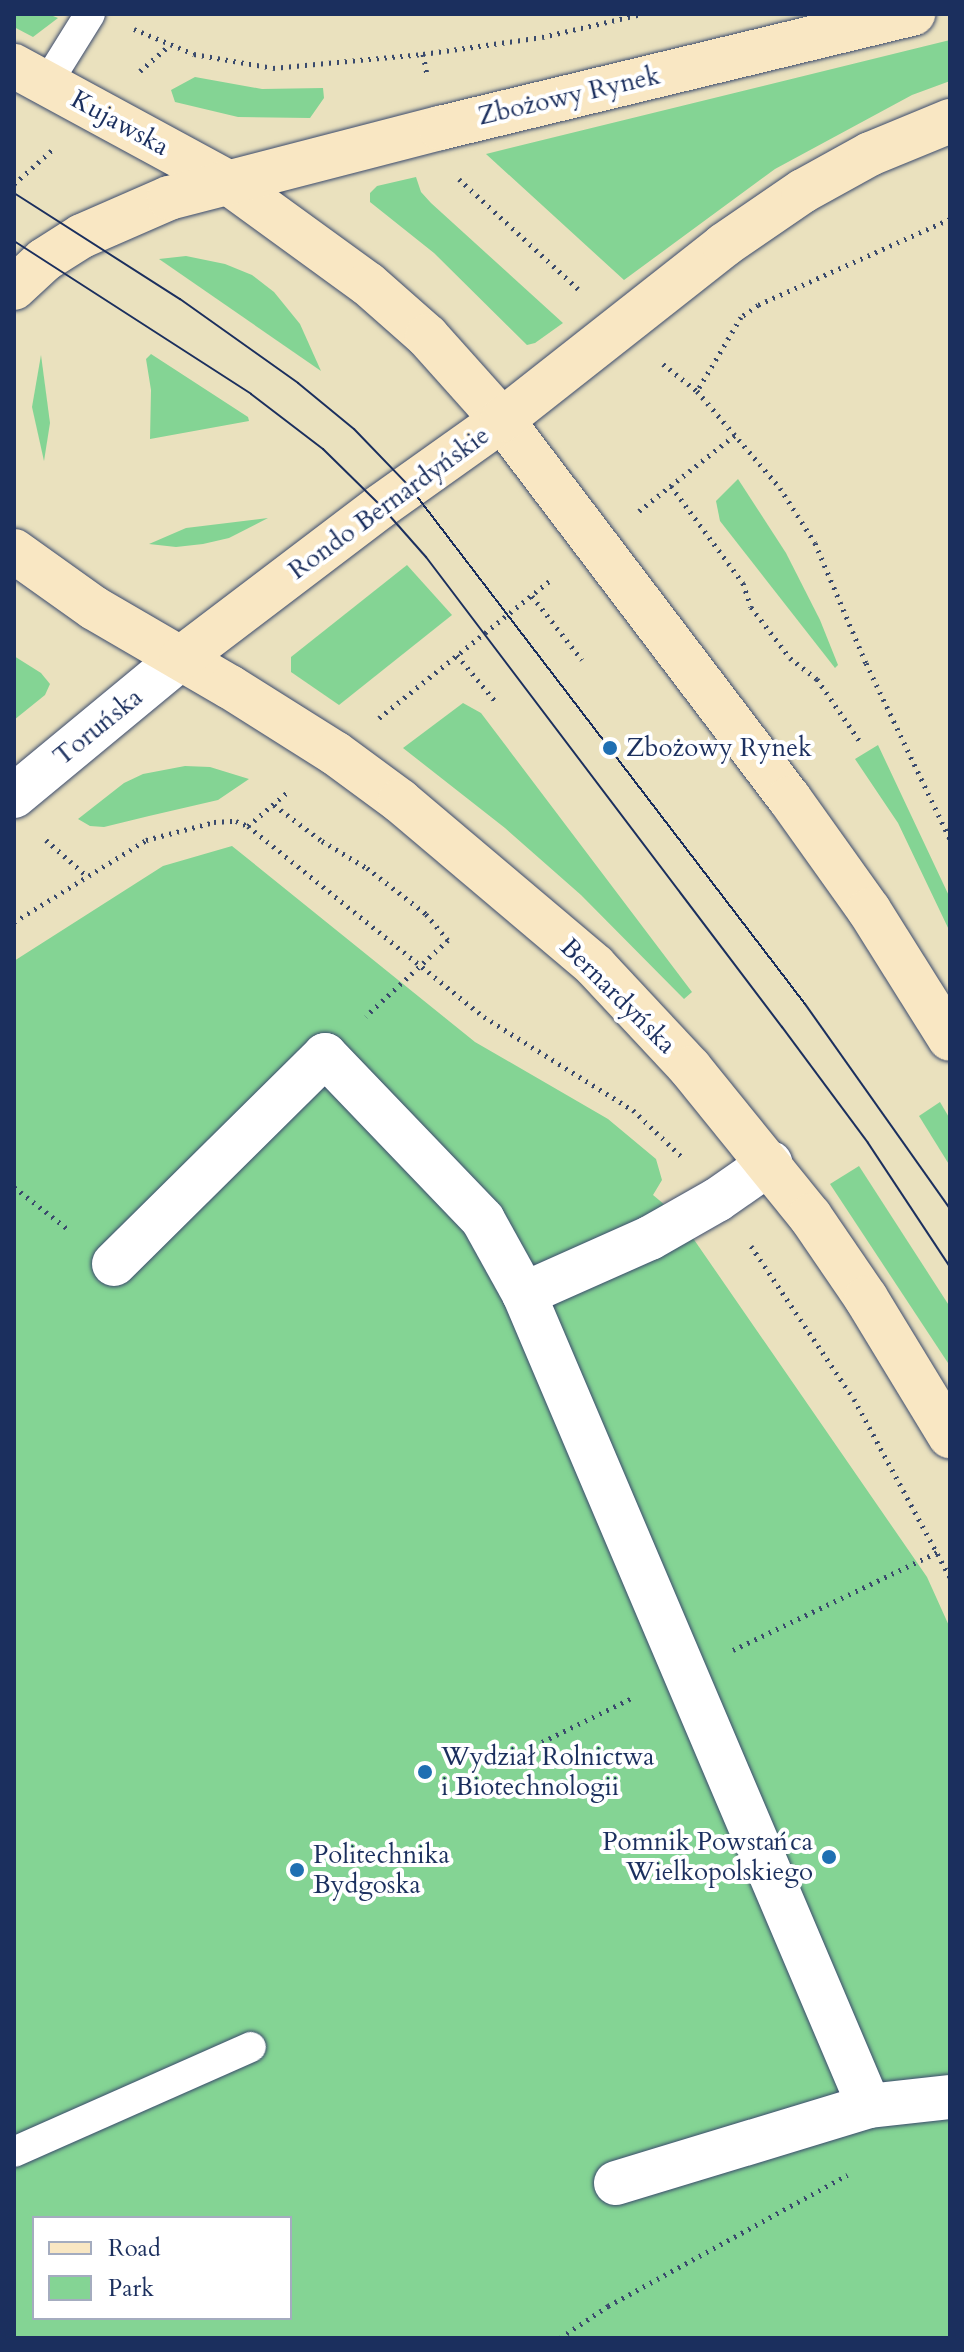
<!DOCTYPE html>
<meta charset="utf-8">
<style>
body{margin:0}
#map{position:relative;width:964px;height:2352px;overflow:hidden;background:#eae1be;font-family:Cardo,serif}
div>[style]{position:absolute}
.green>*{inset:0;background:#84d494}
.path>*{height:5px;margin-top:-2.5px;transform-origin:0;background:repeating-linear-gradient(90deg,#3a4a6c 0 2px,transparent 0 8px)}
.roads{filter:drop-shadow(0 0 2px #3a4a6c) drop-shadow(0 0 2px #3a4a6c)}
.service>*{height:30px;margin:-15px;padding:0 15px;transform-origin:15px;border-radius:15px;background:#fff}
.minor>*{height:44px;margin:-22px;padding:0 22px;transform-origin:22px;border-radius:22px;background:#fff}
.tertiary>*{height:44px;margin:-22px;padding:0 22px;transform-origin:22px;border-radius:22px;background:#fff}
.secondary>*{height:44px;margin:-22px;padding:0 22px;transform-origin:22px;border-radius:22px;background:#f9e7c3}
.tram>*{height:2px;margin:-1px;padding:0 1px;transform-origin:1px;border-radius:1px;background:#1b2f5e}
.dots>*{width:22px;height:22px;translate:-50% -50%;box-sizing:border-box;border:4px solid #fff;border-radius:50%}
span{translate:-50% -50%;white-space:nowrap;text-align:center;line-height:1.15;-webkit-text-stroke:8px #fff;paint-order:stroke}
.street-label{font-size:26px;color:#1b2f5e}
.poi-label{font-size:26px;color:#1b2f5e}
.left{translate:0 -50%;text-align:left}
.right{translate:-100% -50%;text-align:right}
.frame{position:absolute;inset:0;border:16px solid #1b2f5e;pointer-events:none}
.legend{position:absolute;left:32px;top:2216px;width:260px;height:104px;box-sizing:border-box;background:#fff;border:2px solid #a4acbf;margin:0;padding:10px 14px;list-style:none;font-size:24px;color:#1b2f5e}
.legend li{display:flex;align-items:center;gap:16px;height:40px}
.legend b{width:40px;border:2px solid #a4acbf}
</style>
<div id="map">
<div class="green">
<i style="clip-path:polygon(14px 14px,48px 14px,58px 18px,33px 37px,14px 27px)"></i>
<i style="clip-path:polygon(950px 40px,950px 81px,912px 95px,775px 169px,624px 280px,486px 154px)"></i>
<i style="clip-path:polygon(195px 77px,262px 89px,323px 88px,324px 98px,310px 118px,238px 117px,175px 102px,171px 90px)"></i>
<i style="clip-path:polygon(416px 177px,421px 192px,431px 203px,563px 323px,535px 343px,527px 345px,434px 253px,370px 202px,370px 193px,377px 186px)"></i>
<i style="clip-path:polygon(186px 256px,225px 264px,252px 275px,274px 292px,300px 324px,321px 371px,159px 259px)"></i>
<i style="clip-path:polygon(151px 354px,248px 417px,249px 421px,150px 439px,151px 390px,146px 359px)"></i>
<i style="clip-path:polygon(41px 355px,50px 423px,44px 461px,32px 407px)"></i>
<i style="clip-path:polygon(738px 479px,786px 553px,820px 620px,838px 665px,835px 668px,720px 521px,716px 501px)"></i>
<i style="clip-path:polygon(268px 518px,229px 538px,203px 544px,176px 547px,149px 544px,186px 528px)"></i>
<i style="clip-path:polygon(407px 565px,452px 615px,339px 705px,291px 672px,291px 657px)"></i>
<i style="clip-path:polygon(14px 656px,41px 673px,50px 684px,45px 695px,14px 720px)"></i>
<i style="clip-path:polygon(463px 703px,481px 713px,692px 992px,684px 999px,581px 895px,505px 828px,403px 748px)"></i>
<i style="clip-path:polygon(878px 745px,950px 898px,950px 932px,898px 823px,855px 759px)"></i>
<i style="clip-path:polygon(185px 766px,210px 767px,249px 779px,218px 800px,149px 816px,104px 827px,90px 826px,78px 819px,124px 783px,143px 774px)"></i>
<i style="clip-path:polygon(evenodd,232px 846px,475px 1042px,608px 1119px,656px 1159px,662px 1180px,653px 1195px,677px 1215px,927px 1577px,950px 1628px,950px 2338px,14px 2338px,14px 961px,163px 866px,232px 846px,34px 2218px,290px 2218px,290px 2318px,34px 2318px,34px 2218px)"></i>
<i style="clip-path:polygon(940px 1102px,950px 1119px,950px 1166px,919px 1116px)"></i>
<i style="clip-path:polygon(859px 1166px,950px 1307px,950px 1366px,830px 1184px)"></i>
</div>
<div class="path">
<i style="left:134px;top:29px;width:65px;rotate:22.6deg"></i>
<i style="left:194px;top:54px;width:80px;rotate:10deg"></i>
<i style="left:273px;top:68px;width:151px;rotate:-5.3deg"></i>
<i style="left:423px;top:54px;width:120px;rotate:-8.1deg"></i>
<i style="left:542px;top:37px;width:103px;rotate:-13deg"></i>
<i style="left:423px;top:54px;width:21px;rotate:79deg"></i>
<i style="left:140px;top:71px;width:40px;rotate:-41deg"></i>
<i style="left:459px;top:179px;width:162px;rotate:42.7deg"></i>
<i style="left:14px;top:184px;width:51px;rotate:-41.8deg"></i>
<i style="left:950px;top:219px;width:210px;rotate:155.9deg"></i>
<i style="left:758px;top:305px;width:21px;rotate:145deg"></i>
<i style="left:741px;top:317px;width:86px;rotate:120.7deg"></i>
<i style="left:697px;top:391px;width:128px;rotate:49.4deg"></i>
<i style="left:780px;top:488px;width:65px;rotate:57.5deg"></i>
<i style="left:815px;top:543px;width:130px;rotate:67deg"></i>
<i style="left:866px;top:663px;width:195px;rotate:64.5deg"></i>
<i style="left:663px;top:364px;width:43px;rotate:38.5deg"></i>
<i style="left:671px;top:486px;width:121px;rotate:53.4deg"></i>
<i style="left:743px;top:583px;width:25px;rotate:72deg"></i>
<i style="left:751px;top:607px;width:64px;rotate:52.6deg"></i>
<i style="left:790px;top:658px;width:34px;rotate:38deg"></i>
<i style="left:817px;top:679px;width:78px;rotate:55.5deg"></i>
<i style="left:639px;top:511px;width:122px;rotate:-38.4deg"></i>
<i style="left:532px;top:596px;width:81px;rotate:52deg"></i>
<i style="left:457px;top:655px;width:60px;rotate:50.4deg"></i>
<i style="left:379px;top:718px;width:222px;rotate:-38.8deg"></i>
<i style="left:274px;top:805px;width:60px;rotate:36.9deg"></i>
<i style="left:322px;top:841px;width:52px;rotate:31deg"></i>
<i style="left:367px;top:868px;width:75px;rotate:37.9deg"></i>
<i style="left:426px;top:914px;width:34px;rotate:50deg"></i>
<i style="left:448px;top:940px;width:112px;rotate:137.2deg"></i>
<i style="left:248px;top:826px;width:55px;rotate:-40.6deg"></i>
<i style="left:46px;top:840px;width:55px;rotate:41.3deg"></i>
<i style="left:14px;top:922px;width:155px;rotate:-31.8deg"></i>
<i style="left:146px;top:840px;width:70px;rotate:-14.8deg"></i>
<i style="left:214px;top:822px;width:22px;rotate:-3deg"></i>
<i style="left:236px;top:821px;width:13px;rotate:23deg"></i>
<i style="left:248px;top:826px;width:304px;rotate:39deg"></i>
<i style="left:484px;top:1017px;width:176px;rotate:32deg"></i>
<i style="left:633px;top:1110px;width:66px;rotate:43.8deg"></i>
<i style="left:14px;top:1187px;width:70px;rotate:38deg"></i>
<i style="left:751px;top:1246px;width:184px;rotate:56.1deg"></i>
<i style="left:854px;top:1399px;width:202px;rotate:61.7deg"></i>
<i style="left:733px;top:1650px;width:227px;rotate:-25.6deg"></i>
<i style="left:542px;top:1742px;width:102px;rotate:-26.1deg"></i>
<i style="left:560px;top:2338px;width:58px;rotate:-33.7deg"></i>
<i style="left:608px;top:2306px;width:273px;rotate:-28.7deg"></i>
</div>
<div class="roads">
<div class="service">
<i style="left:47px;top:83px;width:81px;rotate:-58.1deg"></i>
<i style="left:14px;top:2152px;width:259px;rotate:-23.9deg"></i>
</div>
<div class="minor">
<i style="left:114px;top:1264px;width:297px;rotate:-44.7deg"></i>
<i style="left:325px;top:1055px;width:228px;rotate:46.2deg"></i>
<i style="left:483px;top:1220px;width:85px;rotate:61deg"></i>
<i style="left:524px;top:1294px;width:882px;rotate:66.98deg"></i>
<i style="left:524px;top:1294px;width:138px;rotate:-24deg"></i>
<i style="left:650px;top:1238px;width:77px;rotate:-29.6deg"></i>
<i style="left:717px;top:1200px;width:65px;rotate:-34.9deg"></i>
<i style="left:616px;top:2183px;width:264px;rotate:-16.9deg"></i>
<i style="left:869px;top:2106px;width:81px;rotate:-6.3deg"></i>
</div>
<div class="tertiary">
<i style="left:14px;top:796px;width:217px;rotate:-39.6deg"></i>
</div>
<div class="secondary">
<i style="left:14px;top:66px;width:241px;rotate:28.5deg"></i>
<i style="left:226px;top:181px;width:175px;rotate:36deg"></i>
<i style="left:368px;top:284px;width:79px;rotate:41.4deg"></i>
<i style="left:427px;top:336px;width:113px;rotate:48.2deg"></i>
<i style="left:502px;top:420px;width:475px;rotate:52.8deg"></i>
<i style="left:789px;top:798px;width:138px;rotate:54.5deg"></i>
<i style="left:869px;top:910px;width:152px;rotate:57.9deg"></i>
<i style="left:14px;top:288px;width:41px;rotate:-43deg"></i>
<i style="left:44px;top:260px;width:45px;rotate:-32.3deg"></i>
<i style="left:82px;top:236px;width:95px;rotate:-23.6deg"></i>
<i style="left:169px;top:198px;width:280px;rotate:-14.5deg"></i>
<i style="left:440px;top:128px;width:487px;rotate:-13.6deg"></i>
<i style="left:14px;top:551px;width:98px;rotate:35.5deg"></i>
<i style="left:94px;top:608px;width:157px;rotate:30.2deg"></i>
<i style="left:230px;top:687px;width:124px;rotate:32.2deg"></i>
<i style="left:335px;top:753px;width:81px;rotate:36.4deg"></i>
<i style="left:400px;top:801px;width:255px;rotate:40.2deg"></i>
<i style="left:595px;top:966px;width:139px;rotate:47deg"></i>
<i style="left:690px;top:1068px;width:191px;rotate:51deg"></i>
<i style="left:810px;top:1216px;width:99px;rotate:55.7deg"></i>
<i style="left:866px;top:1298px;width:162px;rotate:58.7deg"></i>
<i style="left:181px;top:658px;width:251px;rotate:-37.2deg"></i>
<i style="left:381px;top:506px;width:148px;rotate:-35.4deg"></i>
<i style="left:502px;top:420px;width:283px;rotate:-38.2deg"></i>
<i style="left:724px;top:245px;width:96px;rotate:-34.4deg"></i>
<i style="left:803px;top:191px;width:77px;rotate:-28.9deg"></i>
<i style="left:870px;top:154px;width:87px;rotate:-22.4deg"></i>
</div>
</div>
<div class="tram">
<i style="left:14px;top:193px;width:197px;rotate:32.6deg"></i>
<i style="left:180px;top:299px;width:145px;rotate:35.4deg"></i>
<i style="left:298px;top:383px;width:72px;rotate:39.4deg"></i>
<i style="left:354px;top:429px;width:79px;rotate:46deg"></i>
<i style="left:409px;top:486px;width:652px;rotate:52.6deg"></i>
<i style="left:805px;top:1004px;width:251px;rotate:54.7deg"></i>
<i style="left:14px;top:241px;width:282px;rotate:32.8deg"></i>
<i style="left:251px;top:394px;width:91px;rotate:37.4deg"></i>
<i style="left:323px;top:449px;width:81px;rotate:44.5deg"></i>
<i style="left:381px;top:506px;width:68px;rotate:48.6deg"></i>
<i style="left:426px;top:557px;width:590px;rotate:52.86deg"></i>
<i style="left:782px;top:1027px;width:144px;rotate:53.4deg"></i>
<i style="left:868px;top:1143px;width:149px;rotate:56.5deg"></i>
</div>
<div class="dots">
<i style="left:610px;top:748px;background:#1f6fb2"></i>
<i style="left:425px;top:1772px;background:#1f6fb2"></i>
<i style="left:829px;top:1857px;background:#1f6fb2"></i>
<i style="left:297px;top:1870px;background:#1f6fb2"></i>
</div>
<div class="street-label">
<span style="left:569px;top:96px;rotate:-13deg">Zbożowy Rynek</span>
<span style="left:120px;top:123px;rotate:29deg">Kujawska</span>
<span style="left:389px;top:503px;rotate:-36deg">Rondo Bernardyńskie</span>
<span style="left:98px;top:727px;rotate:-39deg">Toruńska</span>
<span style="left:618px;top:996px;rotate:45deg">Bernardyńska</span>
</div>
<div class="poi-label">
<span class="left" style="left:626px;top:748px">Zbożowy Rynek</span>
<span class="left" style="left:441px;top:1772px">Wydział Rolnictwa<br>i Biotechnologii</span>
<span class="right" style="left:813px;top:1857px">Pomnik Powstańca<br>Wielkopolskiego</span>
<span class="left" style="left:313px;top:1870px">Politechnika<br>Bydgoska</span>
</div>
<div class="frame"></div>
<ul class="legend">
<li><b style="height:10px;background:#f9e7c3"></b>Road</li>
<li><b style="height:22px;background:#84d494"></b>Park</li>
</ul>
</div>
